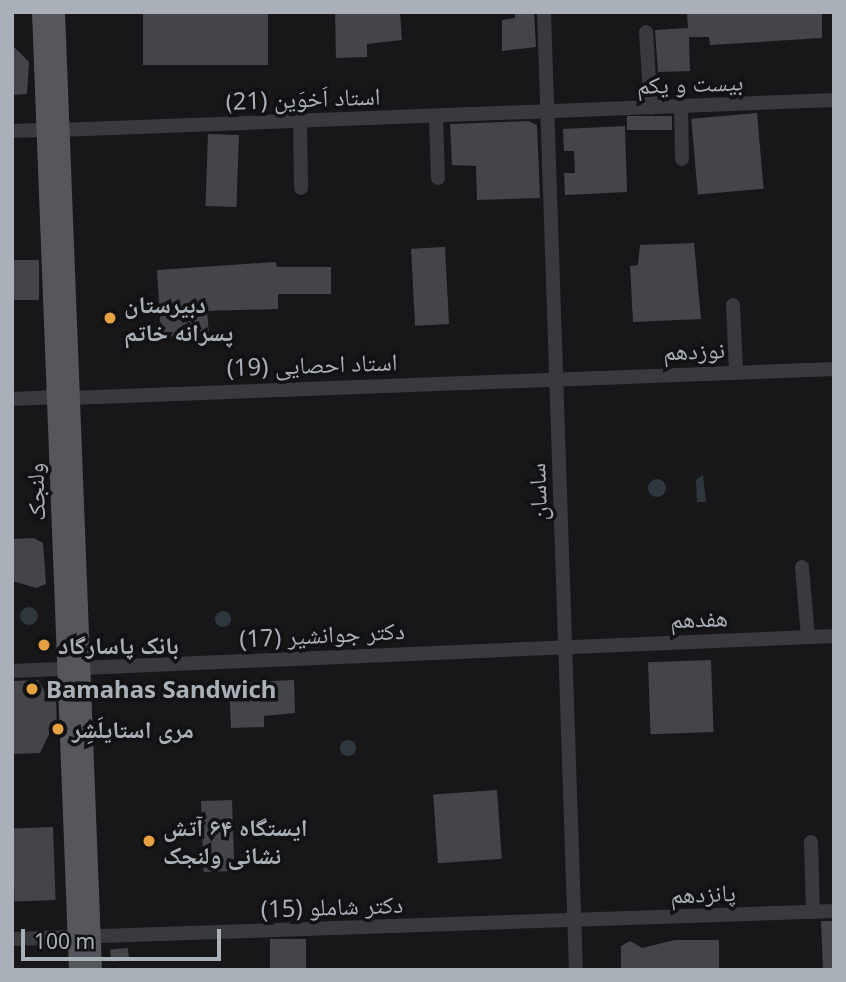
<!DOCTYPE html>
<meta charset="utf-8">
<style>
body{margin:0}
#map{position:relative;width:846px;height:982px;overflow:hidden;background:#171719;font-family:"Noto Sans","Noto Naskh Arabic",sans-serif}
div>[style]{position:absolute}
.water>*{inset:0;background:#2e373c}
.round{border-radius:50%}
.building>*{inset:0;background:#444549;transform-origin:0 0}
.minor>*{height:14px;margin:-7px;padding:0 7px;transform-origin:7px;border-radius:7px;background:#383a3e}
.major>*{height:18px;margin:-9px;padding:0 9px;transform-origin:9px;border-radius:9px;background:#55575d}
.dots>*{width:19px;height:19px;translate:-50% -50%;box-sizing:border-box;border:4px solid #121214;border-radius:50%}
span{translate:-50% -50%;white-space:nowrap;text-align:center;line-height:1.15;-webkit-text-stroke:7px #121214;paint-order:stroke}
.street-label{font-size:24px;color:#aab0b8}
.poi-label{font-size:24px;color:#aab0b8;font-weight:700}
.left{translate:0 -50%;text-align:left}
.frame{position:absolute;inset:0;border:14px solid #aab0b8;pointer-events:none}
.scale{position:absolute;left:21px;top:929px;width:200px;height:32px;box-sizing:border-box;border:4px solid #aab0b8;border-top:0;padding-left:9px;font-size:21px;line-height:24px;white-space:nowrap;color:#aab0b8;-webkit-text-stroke:5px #121214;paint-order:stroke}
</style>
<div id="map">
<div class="water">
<i style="clip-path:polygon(703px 475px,706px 502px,697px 502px,696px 480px)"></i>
<i class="round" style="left:648px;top:479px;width:18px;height:18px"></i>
<i class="round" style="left:20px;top:607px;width:18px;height:18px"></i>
<i class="round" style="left:215px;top:611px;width:16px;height:16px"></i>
<i class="round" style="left:340px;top:740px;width:16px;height:16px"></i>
</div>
<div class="building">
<i style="left:143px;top:12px;width:125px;height:53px"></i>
<i style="clip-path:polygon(335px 12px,400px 12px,402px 40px,367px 44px,367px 57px,336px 58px)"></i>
<i style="clip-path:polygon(515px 12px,534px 12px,536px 47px,502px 51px,502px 20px,515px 18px)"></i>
<i style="clip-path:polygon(687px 12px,822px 12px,822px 38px,710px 45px,709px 37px,689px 37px,690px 71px,658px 72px,655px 30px,688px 28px)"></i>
<i style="clip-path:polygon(12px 45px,29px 62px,27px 94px,12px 95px)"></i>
<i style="left:757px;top:113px;width:76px;height:66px;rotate:85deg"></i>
<i style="left:672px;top:116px;width:14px;height:45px;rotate:90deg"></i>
<i style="clip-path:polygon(528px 121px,537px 125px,540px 198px,477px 200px,476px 166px,452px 165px,450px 124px)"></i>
<i style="clip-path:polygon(625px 126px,627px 192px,565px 195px,564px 173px,575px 173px,574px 151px,564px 151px,563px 129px)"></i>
<i style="left:208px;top:134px;width:31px;height:72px;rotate:2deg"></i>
<i style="clip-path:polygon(694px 243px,701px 319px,633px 322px,630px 266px,638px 265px,640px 245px)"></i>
<i style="left:445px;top:247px;width:77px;height:34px;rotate:87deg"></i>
<i style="left:12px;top:260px;width:27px;height:40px"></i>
<i style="clip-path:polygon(276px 262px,277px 267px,331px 267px,331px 294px,278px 294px,278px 309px,207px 311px,209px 335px,161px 337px,157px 270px)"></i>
<i style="clip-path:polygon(34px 538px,43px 543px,46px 584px,36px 588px,12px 581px,12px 539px)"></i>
<i style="left:711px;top:660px;width:72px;height:63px;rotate:88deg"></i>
<i style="clip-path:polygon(38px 680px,49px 698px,56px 697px,57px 732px,50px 732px,40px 753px,14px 754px,12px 681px)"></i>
<i style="clip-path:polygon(294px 680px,295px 713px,264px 716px,264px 727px,231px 728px,229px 683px)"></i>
<i style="left:497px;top:790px;width:69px;height:64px;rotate:86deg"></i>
<i style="left:232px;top:800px;width:71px;height:31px;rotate:88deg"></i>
<i style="left:53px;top:827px;width:73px;height:41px;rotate:88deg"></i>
<i style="clip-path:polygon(821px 921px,834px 921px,834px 970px,823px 970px)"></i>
<i style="left:306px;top:939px;width:31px;height:36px;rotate:90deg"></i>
<i style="clip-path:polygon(675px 940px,719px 940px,719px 970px,621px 970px,621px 946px,630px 941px,642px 948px)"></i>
<i style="left:128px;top:948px;width:12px;height:18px;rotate:85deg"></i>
</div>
<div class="minor">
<i style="left:544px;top:12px;width:959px;rotate:88.09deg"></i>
<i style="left:646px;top:32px;width:76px;rotate:86.2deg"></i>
<i style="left:681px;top:107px;width:52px;rotate:88.9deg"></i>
<i style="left:436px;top:116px;width:62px;rotate:88.2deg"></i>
<i style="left:300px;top:121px;width:67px;rotate:89.1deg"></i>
<i style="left:60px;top:130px;width:775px;rotate:-2.22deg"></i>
<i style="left:12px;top:131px;width:33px;rotate:-2deg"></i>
<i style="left:733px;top:305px;width:67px;rotate:87.4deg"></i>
<i style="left:70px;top:398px;width:765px;rotate:-2.17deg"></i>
<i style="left:12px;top:399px;width:44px;rotate:-2.6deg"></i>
<i style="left:802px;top:567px;width:70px;rotate:85.1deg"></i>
<i style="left:12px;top:671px;width:823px;rotate:-2.44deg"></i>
<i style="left:811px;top:842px;width:70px;rotate:88.4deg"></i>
<i style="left:12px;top:939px;width:822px;rotate:-1.95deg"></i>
</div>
<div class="major">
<i style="left:41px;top:12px;width:959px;rotate:87.79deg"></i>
<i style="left:56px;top:12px;width:959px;rotate:87.79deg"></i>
</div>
<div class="dots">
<i style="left:110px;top:318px;background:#e6a143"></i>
<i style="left:44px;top:645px;background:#e6a143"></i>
<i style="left:32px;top:689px;background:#e6a143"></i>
<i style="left:58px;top:729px;background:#e6a143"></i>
<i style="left:149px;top:841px;background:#e6a143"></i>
</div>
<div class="street-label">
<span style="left:690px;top:83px;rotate:-2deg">بیست و یکم</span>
<span style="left:303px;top:98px;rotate:-2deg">استاد اَخوَين (21)</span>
<span style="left:694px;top:350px;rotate:-2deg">نوزدهم</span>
<span style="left:312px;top:364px;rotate:-2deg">استاد احصایی (19)</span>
<span style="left:35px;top:492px;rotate:-92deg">ولنجک</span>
<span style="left:537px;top:492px;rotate:-92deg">ساسان</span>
<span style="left:699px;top:618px;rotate:-2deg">هفدهم</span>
<span style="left:322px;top:634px;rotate:-3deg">دکتر جوانشیر (17)</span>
<span style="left:703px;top:893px;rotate:-2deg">پانزدهم</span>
<span style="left:332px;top:906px;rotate:-2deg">دکتر شاملو (15)</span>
</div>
<div class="poi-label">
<span class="left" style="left:124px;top:318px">دبیرستان<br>پسرانه خاتم</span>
<span class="left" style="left:58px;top:645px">بانک پاسارگاد</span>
<span class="left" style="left:46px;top:689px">Bamahas Sandwich</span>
<span class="left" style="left:72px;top:729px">مری استایلَشِر</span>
<span class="left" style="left:163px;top:841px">ایستگاه ۶۴ آتش<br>نشانی ولنجک</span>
</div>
<div class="frame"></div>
<div class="scale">100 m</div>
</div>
